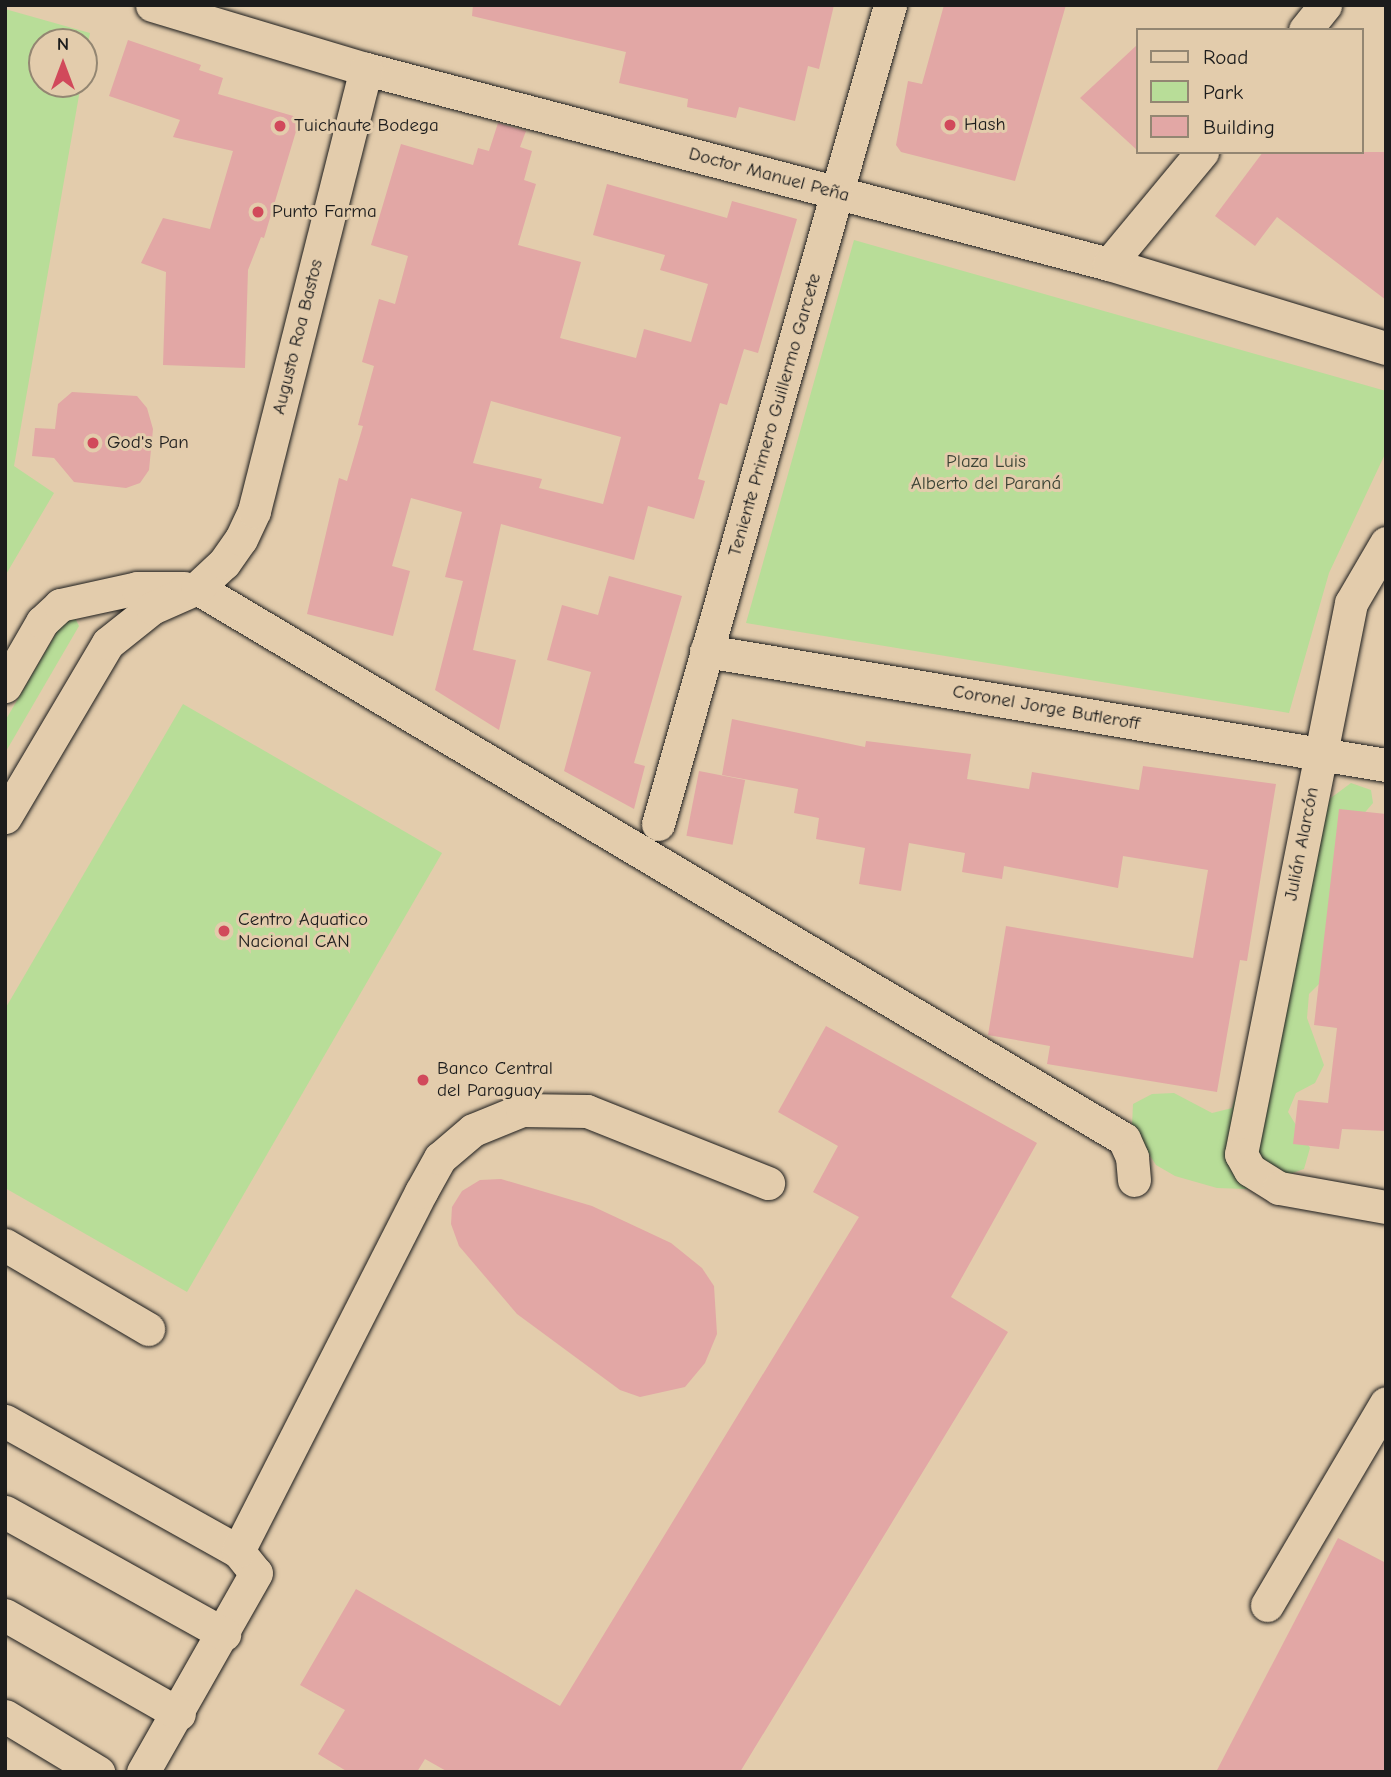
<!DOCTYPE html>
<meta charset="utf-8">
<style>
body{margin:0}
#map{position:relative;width:1391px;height:1777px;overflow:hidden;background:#e3ccac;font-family:"Comic Neue",sans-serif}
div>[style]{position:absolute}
.green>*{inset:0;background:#b8dd98}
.building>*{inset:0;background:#e2a7a5;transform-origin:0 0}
.roads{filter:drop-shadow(0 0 2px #1c1c1c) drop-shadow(0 0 2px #1c1c1c)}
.minor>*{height:33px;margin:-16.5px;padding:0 16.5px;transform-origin:16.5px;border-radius:16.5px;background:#e3ccac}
.dots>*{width:19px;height:19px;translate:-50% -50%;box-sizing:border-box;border:4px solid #e3ccac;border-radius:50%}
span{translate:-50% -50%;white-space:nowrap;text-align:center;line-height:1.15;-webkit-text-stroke:6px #e3ccac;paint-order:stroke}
.poi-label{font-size:19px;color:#1c1c1c}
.left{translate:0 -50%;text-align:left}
.street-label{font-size:19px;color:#1c1c1c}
.park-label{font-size:19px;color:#3b4335}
.frame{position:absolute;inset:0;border:7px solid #1c1c1c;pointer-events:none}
.legend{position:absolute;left:1136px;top:28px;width:228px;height:126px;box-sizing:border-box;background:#e3ccac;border:2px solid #938672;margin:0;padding:9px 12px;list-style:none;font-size:21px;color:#1c1c1c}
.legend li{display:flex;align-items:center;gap:14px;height:35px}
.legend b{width:35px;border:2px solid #938672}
.north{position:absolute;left:28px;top:28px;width:70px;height:70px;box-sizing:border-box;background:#e3ccac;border:2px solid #938672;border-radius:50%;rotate:0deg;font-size:19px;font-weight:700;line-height:28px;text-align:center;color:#1c1c1c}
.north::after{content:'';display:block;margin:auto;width:24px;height:32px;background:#d1495b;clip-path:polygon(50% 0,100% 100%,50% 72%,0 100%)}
</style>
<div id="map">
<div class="green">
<i style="clip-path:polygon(5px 9px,90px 33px,84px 66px,84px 42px,42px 42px,42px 84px,81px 84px,14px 466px,54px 493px,5px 576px)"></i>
<i style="clip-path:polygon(854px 240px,1386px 391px,1386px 452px,1329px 573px,1289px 713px,746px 623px)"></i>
<i style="clip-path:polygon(74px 616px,79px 626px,5px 753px,5px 721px,65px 618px)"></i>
<i style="clip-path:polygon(183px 704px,442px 853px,187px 1292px,5px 1188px,5px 1009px)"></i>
<i style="clip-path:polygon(1351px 783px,1371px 790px,1373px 803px,1349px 831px,1330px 973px,1309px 994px,1307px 1018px,1324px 1065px,1315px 1083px,1296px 1093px,1288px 1112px,1310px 1148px,1304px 1169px,1246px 1189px,1217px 1188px,1175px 1176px,1156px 1165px,1138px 1137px,1132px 1125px,1133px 1104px,1152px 1094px,1174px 1093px,1212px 1113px,1232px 1108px,1328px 800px)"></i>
</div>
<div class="building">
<i style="clip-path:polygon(473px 5px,834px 5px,819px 69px,808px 66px,795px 121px,739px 107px,736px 118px,687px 107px,688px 99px,619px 83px,626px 52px,472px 16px)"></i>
<i style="clip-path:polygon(944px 5px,1066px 5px,1015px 181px,901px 152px,896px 145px,908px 81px,922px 84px)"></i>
<i style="clip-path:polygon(128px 40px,201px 65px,199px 70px,223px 78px,218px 94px,300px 118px,264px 238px,261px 237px,248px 270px,245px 368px,163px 365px,166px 272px,141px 263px,163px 218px,210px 229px,233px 151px,173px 137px,180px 120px,109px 96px)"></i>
<i style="clip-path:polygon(1137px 45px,1137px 150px,1080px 98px)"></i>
<i style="clip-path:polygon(evenodd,498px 123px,526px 131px,520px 147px,532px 151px,524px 180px,536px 184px,518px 245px,581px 262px,560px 338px,636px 358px,644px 329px,691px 342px,708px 284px,660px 270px,665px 255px,593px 235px,607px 184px,727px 218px,732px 201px,797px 219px,758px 353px,744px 349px,727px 405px,720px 403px,698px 479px,705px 481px,694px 519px,648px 506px,634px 560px,501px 524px,473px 650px,516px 660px,499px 730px,435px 690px,463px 581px,445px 577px,462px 512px,411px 498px,392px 566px,410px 571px,393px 636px,307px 614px,339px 478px,347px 481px,363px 426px,358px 425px,374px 366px,362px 362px,379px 299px,395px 304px,408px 256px,371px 245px,401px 144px,473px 165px,478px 148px,489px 151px,498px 123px,491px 401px,621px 437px,603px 504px,539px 488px,542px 479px,473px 463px,491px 401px)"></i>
<i style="clip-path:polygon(1263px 152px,1386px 152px,1386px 300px,1277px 217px,1255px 246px,1215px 216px)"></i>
<i style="clip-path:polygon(72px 392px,137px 396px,147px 408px,153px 429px,149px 470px,140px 483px,126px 488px,74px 482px,54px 458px,32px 456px,35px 428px,55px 429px,58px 404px)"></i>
<i style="clip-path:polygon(609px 576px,682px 596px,634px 763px,645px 766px,634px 809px,564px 771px,591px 672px,547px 660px,562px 605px,598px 615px)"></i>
<i style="clip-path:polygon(732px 719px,865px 747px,866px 741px,971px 754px,967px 779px,1029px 789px,1032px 772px,1139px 790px,1143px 766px,1276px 784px,1247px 961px,1240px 960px,1217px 1092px,1047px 1064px,1050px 1046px,988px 1035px,1006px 926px,1193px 958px,1208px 870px,1123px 856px,1118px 888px,1004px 866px,1002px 879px,962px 872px,965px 853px,909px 843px,901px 891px,859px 884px,865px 848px,816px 839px,819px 818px,794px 813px,798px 789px,722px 775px)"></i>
<i style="left:699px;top:771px;width:47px;height:66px;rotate:11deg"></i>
<i style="clip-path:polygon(1339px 809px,1386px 814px,1386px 1131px,1342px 1129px,1339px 1149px,1293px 1144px,1298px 1100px,1328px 1103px,1337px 1028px,1314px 1025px)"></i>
<i style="clip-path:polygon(826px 1026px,1037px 1143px,951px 1297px,1008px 1332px,740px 1772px,448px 1772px,425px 1759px,417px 1772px,348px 1772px,318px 1754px,345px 1710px,300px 1685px,356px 1589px,560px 1706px,859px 1217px,813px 1192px,838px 1146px,778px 1112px)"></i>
<i style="clip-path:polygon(501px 1179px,592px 1206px,671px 1243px,702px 1268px,714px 1286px,717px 1334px,705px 1363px,685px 1387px,640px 1397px,620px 1390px,517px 1314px,459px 1246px,451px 1224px,452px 1207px,462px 1191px,480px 1180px)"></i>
<i style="clip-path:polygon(1338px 1538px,1386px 1563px,1386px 1772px,1216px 1772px)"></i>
</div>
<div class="roads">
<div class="minor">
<i style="left:152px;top:5px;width:223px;rotate:16.7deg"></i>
<i style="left:366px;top:69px;width:768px;rotate:14.71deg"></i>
<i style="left:1109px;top:264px;width:289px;rotate:16.9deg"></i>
<i style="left:1305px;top:30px;width:32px;rotate:-51deg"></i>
<i style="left:1109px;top:264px;width:146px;rotate:-50.3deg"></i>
<i style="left:1386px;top:543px;width:69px;rotate:120.3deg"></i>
<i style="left:1351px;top:603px;width:562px;rotate:101.29deg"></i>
<i style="left:1241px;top:1154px;width:18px;rotate:61deg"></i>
<i style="left:1250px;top:1170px;width:34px;rotate:32deg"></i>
<i style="left:1279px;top:1188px;width:109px;rotate:10.1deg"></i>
<i style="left:197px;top:588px;width:1078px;rotate:30.73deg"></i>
<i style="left:1124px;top:1139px;width:20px;rotate:66deg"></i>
<i style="left:1132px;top:1157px;width:23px;rotate:85deg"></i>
<i style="left:706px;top:651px;width:689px;rotate:9.52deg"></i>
<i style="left:5px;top:686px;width:74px;rotate:-60deg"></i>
<i style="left:42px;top:622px;width:25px;rotate:-43deg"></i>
<i style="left:60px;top:605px;width:79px;rotate:-12.4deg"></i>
<i style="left:137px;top:588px;width:47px"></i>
<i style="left:5px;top:817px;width:202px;rotate:-59.4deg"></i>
<i style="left:108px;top:643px;width:56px;rotate:-38.5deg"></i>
<i style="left:152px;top:608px;width:49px;rotate:-24deg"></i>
<i style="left:197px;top:588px;width:37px;rotate:-43deg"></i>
<i style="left:224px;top:563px;width:29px;rotate:-55deg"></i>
<i style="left:241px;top:539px;width:31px;rotate:-65deg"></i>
<i style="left:254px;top:511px;width:456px;rotate:-75.8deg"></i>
<i style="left:658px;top:824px;width:851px;rotate:-74.18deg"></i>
<i style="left:5px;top:1245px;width:166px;rotate:30.4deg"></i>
<i style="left:5px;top:1421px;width:267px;rotate:29.2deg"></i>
<i style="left:238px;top:1551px;width:28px;rotate:51deg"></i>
<i style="left:256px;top:1573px;width:229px;rotate:119.6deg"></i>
<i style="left:5px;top:1512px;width:251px;rotate:29.1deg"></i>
<i style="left:238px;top:1551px;width:403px;rotate:-63deg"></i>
<i style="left:421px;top:1192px;width:39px;rotate:-61deg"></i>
<i style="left:440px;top:1158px;width:43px;rotate:-40.3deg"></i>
<i style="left:473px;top:1130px;width:53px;rotate:-22.2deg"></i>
<i style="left:522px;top:1110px;width:65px;rotate:0.9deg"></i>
<i style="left:587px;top:1111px;width:195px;rotate:21.7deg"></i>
<i style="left:1267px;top:1605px;width:234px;rotate:-59.5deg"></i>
<i style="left:5px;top:1615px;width:200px;rotate:29.6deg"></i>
<i style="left:5px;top:1716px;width:109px;rotate:31.1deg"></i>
</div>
</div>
<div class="dots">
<i style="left:950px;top:125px;background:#d1495b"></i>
<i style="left:280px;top:126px;background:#d1495b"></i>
<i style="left:258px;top:212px;background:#d1495b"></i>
<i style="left:93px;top:443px;background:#d1495b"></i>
<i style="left:224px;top:931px;background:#d1495b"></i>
<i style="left:423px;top:1080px;background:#d1495b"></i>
</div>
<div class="poi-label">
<span class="left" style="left:964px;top:125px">Hash</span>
<span class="left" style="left:294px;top:126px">Tuichaute Bodega</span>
<span class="left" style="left:272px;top:212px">Punto Farma</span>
<span class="left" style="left:107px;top:443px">God's Pan</span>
<span class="left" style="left:238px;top:931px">Centro Aquatico<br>Nacional CAN</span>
<span class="left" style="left:437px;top:1080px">Banco Central<br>del Paraguay</span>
</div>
<div class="street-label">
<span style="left:769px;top:175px;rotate:15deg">Doctor Manuel Peña</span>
<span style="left:298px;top:337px;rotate:-76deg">Augusto Roa Bastos</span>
<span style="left:775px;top:415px;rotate:-74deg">Teniente Primero Guillermo Garcete</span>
<span style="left:1046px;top:708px;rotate:10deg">Coronel Jorge Butleroff</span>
<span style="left:1302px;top:844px;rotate:-79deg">Julián Alarcón</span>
</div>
<div class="park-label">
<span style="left:986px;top:473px">Plaza Luis<br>Alberto del Paraná</span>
</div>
<div class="frame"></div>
<ul class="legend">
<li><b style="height:9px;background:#e3ccac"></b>Road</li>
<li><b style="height:19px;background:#b8dd98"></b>Park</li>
<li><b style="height:19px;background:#e2a7a5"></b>Building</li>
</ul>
<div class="north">N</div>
</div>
